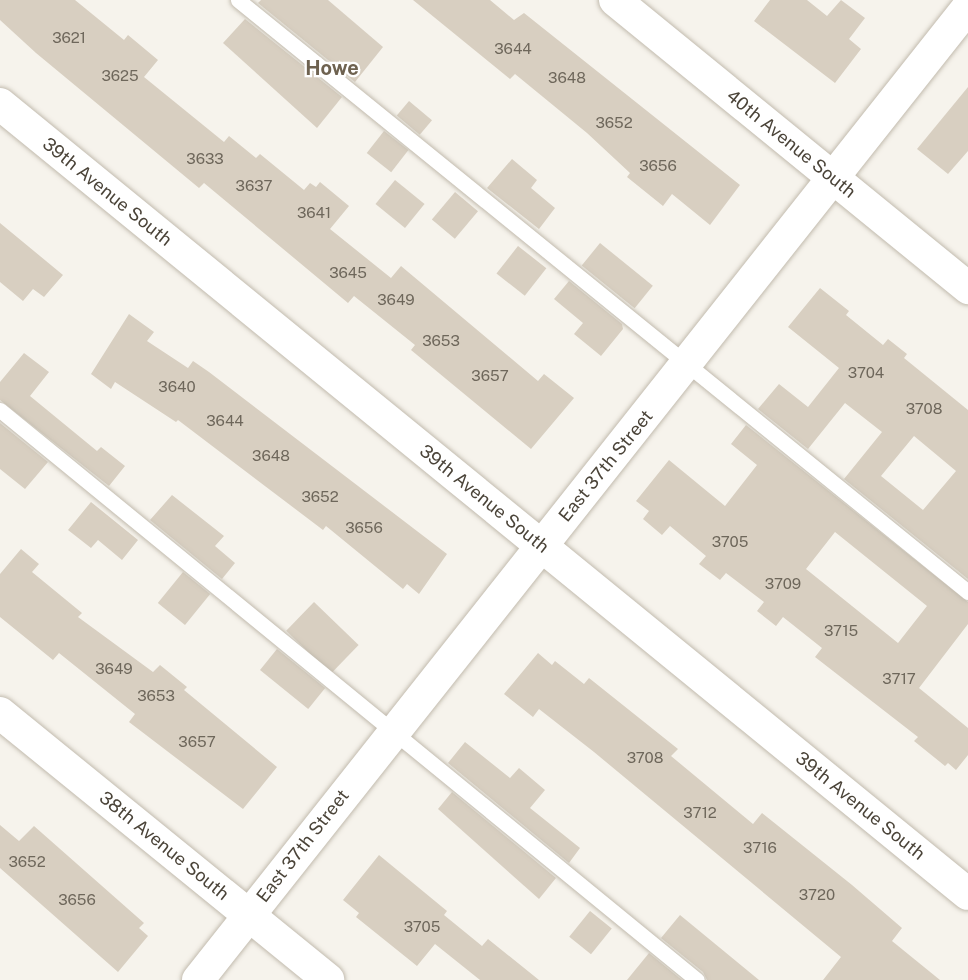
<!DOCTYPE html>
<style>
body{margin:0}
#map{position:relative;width:968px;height:980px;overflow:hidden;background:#f6f3ec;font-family:"Public Sans",sans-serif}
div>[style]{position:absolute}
.building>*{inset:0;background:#d8cfc1;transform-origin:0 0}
.roads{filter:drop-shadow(0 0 2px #c2bbae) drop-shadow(0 0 2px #c2bbae)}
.lane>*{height:15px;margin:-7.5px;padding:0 7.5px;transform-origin:7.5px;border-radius:7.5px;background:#fff}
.street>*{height:32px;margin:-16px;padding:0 16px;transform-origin:16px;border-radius:16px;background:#fff}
span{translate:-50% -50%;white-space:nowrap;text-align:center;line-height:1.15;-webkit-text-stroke:4.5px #fff;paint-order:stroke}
.number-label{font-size:15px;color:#6e675b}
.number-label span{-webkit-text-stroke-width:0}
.street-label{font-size:18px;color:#4b4439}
.neighbourhood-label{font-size:20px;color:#6e6250;font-weight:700}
</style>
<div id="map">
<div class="building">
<i style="clip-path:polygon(0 0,75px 0,124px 40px,128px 35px,158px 60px,144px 77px,224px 142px,229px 136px,256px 158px,260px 154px,304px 190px,310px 183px,316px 187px,320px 182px,349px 206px,330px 229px,391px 278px,401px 266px,538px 381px,544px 374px,574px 398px,531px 449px,411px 350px,415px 345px,354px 296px,348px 303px,204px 183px,199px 188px,36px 53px,0 20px)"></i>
<i style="clip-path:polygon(261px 0,328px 0,383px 47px,355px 82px,258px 3px)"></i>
<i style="clip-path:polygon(413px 0,490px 0,514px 20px,524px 13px,740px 185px,710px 225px,672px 194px,663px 206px,627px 177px,630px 173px,587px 133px,515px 74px,510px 79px)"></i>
<i style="clip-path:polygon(770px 0,807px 0,827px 16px,841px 0,865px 18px,849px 39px,861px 49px,835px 83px,754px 21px)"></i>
<i style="clip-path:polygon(245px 19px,342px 97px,317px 128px,223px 43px)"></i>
<i style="clip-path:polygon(968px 87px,968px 151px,948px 174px,917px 149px)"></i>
<i style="left:409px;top:101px;width:30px;height:19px;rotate:40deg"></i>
<i style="left:384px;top:131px;width:31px;height:28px;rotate:38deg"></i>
<i style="clip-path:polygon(512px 159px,537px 180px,531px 188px,555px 208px,539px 229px,487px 188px)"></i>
<i style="left:395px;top:180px;width:38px;height:31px;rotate:39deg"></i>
<i style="left:455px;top:192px;width:30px;height:36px;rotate:40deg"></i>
<i style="clip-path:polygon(0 223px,63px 275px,44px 297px,33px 289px,23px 301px,0 282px)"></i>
<i style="left:600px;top:243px;width:68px;height:29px;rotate:39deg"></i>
<i style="left:518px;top:246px;width:36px;height:35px;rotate:38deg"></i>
<i style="clip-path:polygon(569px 281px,622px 324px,623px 329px,601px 356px,574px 334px,583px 323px,554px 299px)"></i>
<i style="clip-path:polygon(evenodd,820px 288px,849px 311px,846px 315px,883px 345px,888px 339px,907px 354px,904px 358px,968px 410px,968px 579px,844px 479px,882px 432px,845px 403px,808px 449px,758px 409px,779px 384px,808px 407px,839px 368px,788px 327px,820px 288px,914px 436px,956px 471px,923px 510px,881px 476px,914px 436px)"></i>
<i style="clip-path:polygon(129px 314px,154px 332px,147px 341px,188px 368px,193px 361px,209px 372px,447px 554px,419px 594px,407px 584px,403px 589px,326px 526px,323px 530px,178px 420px,176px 422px,115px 382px,111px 389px,91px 374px)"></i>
<i style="clip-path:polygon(24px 353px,49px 372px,30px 396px,97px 451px,101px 447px,125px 466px,109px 486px,0 400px,0 382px)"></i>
<i style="clip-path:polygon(0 423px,48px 462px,25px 489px,0 469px)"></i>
<i style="clip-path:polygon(evenodd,746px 425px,968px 602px,968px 624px,919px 688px,968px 728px,968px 755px,956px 770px,948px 763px,945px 766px,914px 741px,918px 737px,815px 657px,822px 648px,783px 617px,776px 626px,757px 611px,764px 602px,726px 573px,720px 580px,699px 564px,706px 556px,670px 526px,662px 535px,643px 519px,649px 511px,636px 501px,669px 460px,725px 506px,757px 465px,731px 444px,746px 425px,835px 532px,927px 606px,898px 643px,806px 569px,835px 532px)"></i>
<i style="clip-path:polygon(172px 495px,224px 536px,215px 546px,235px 563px,222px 579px,150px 520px)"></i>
<i style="clip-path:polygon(91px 502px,138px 540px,122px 560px,98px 540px,91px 548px,68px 530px)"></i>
<i style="clip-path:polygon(21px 549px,39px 564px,32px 572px,82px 613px,78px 617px,153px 672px,160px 665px,187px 687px,184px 690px,277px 767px,243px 809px,129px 722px,135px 714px,59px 653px,53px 660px,0 617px,0 574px)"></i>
<i style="left:183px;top:572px;width:35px;height:40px;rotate:39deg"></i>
<i style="left:314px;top:602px;width:62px;height:40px;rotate:44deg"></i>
<i style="left:277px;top:649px;width:62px;height:27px;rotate:39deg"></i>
<i style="clip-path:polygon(538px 653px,552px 665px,555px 661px,584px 684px,589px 678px,678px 749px,671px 756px,753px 824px,762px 813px,852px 885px,902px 928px,892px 941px,940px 980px,823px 980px,841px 957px,594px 752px,539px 709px,533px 717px,504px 694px)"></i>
<i style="clip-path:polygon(465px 742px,510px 778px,519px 768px,545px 790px,530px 808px,580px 848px,569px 863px,448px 763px)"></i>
<i style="clip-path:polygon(452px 792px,556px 878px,539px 899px,438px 809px)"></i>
<i style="clip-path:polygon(0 825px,19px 841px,34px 826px,144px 923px,139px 928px,148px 936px,118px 972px,0 868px)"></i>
<i style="clip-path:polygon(379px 855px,447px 911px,444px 915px,482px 946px,488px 939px,539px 980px,480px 980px,435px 944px,417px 966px,356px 917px,359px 913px,343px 900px)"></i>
<i style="left:590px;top:911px;width:28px;height:33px;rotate:39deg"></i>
<i style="clip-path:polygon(680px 915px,759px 980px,707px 980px,703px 972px,661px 938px)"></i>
<i style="clip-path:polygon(649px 953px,682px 980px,627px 980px)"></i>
</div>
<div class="roads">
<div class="lane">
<i style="left:238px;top:0;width:940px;rotate:39.04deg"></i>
<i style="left:0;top:410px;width:900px;rotate:39.28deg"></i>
</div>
<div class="street">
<i style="left:615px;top:0;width:456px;rotate:39.2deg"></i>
<i style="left:0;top:104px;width:1249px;rotate:39.22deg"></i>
<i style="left:0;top:713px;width:423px;rotate:39.1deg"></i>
<i style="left:198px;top:980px;width:1241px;rotate:-51.64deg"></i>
</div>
</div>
<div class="number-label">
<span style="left:69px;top:38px">3621</span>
<span style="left:513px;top:49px">3644</span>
<span style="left:120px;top:76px">3625</span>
<span style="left:567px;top:78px">3648</span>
<span style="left:614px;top:123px">3652</span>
<span style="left:205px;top:159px">3633</span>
<span style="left:658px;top:166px">3656</span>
<span style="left:254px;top:186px">3637</span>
<span style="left:314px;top:213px">3641</span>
<span style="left:348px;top:273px">3645</span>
<span style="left:396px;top:300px">3649</span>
<span style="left:441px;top:341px">3653</span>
<span style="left:866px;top:373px">3704</span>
<span style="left:490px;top:376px">3657</span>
<span style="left:177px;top:387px">3640</span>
<span style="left:924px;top:409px">3708</span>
<span style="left:225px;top:421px">3644</span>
<span style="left:271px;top:456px">3648</span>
<span style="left:320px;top:497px">3652</span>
<span style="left:364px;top:528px">3656</span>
<span style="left:730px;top:542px">3705</span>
<span style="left:783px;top:584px">3709</span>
<span style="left:841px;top:631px">3715</span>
<span style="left:114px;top:669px">3649</span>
<span style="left:899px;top:679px">3717</span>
<span style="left:156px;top:696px">3653</span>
<span style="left:197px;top:742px">3657</span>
<span style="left:645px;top:758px">3708</span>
<span style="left:700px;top:813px">3712</span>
<span style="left:760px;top:848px">3716</span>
<span style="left:27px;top:862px">3652</span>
<span style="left:817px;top:895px">3720</span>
<span style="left:77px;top:900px">3656</span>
<span style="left:422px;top:927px">3705</span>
</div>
<div class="street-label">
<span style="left:791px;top:144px;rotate:39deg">40th Avenue South</span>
<span style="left:107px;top:192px;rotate:39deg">39th Avenue South</span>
<span style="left:606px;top:466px;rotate:-51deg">East 37th Street</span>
<span style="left:484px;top:499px;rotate:39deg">39th Avenue South</span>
<span style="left:860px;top:806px;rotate:39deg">39th Avenue South</span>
<span style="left:164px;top:846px;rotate:39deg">38th Avenue South</span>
<span style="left:303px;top:846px;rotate:-52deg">East 37th Street</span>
</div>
<div class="neighbourhood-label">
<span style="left:332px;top:68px">Howe</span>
</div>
</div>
